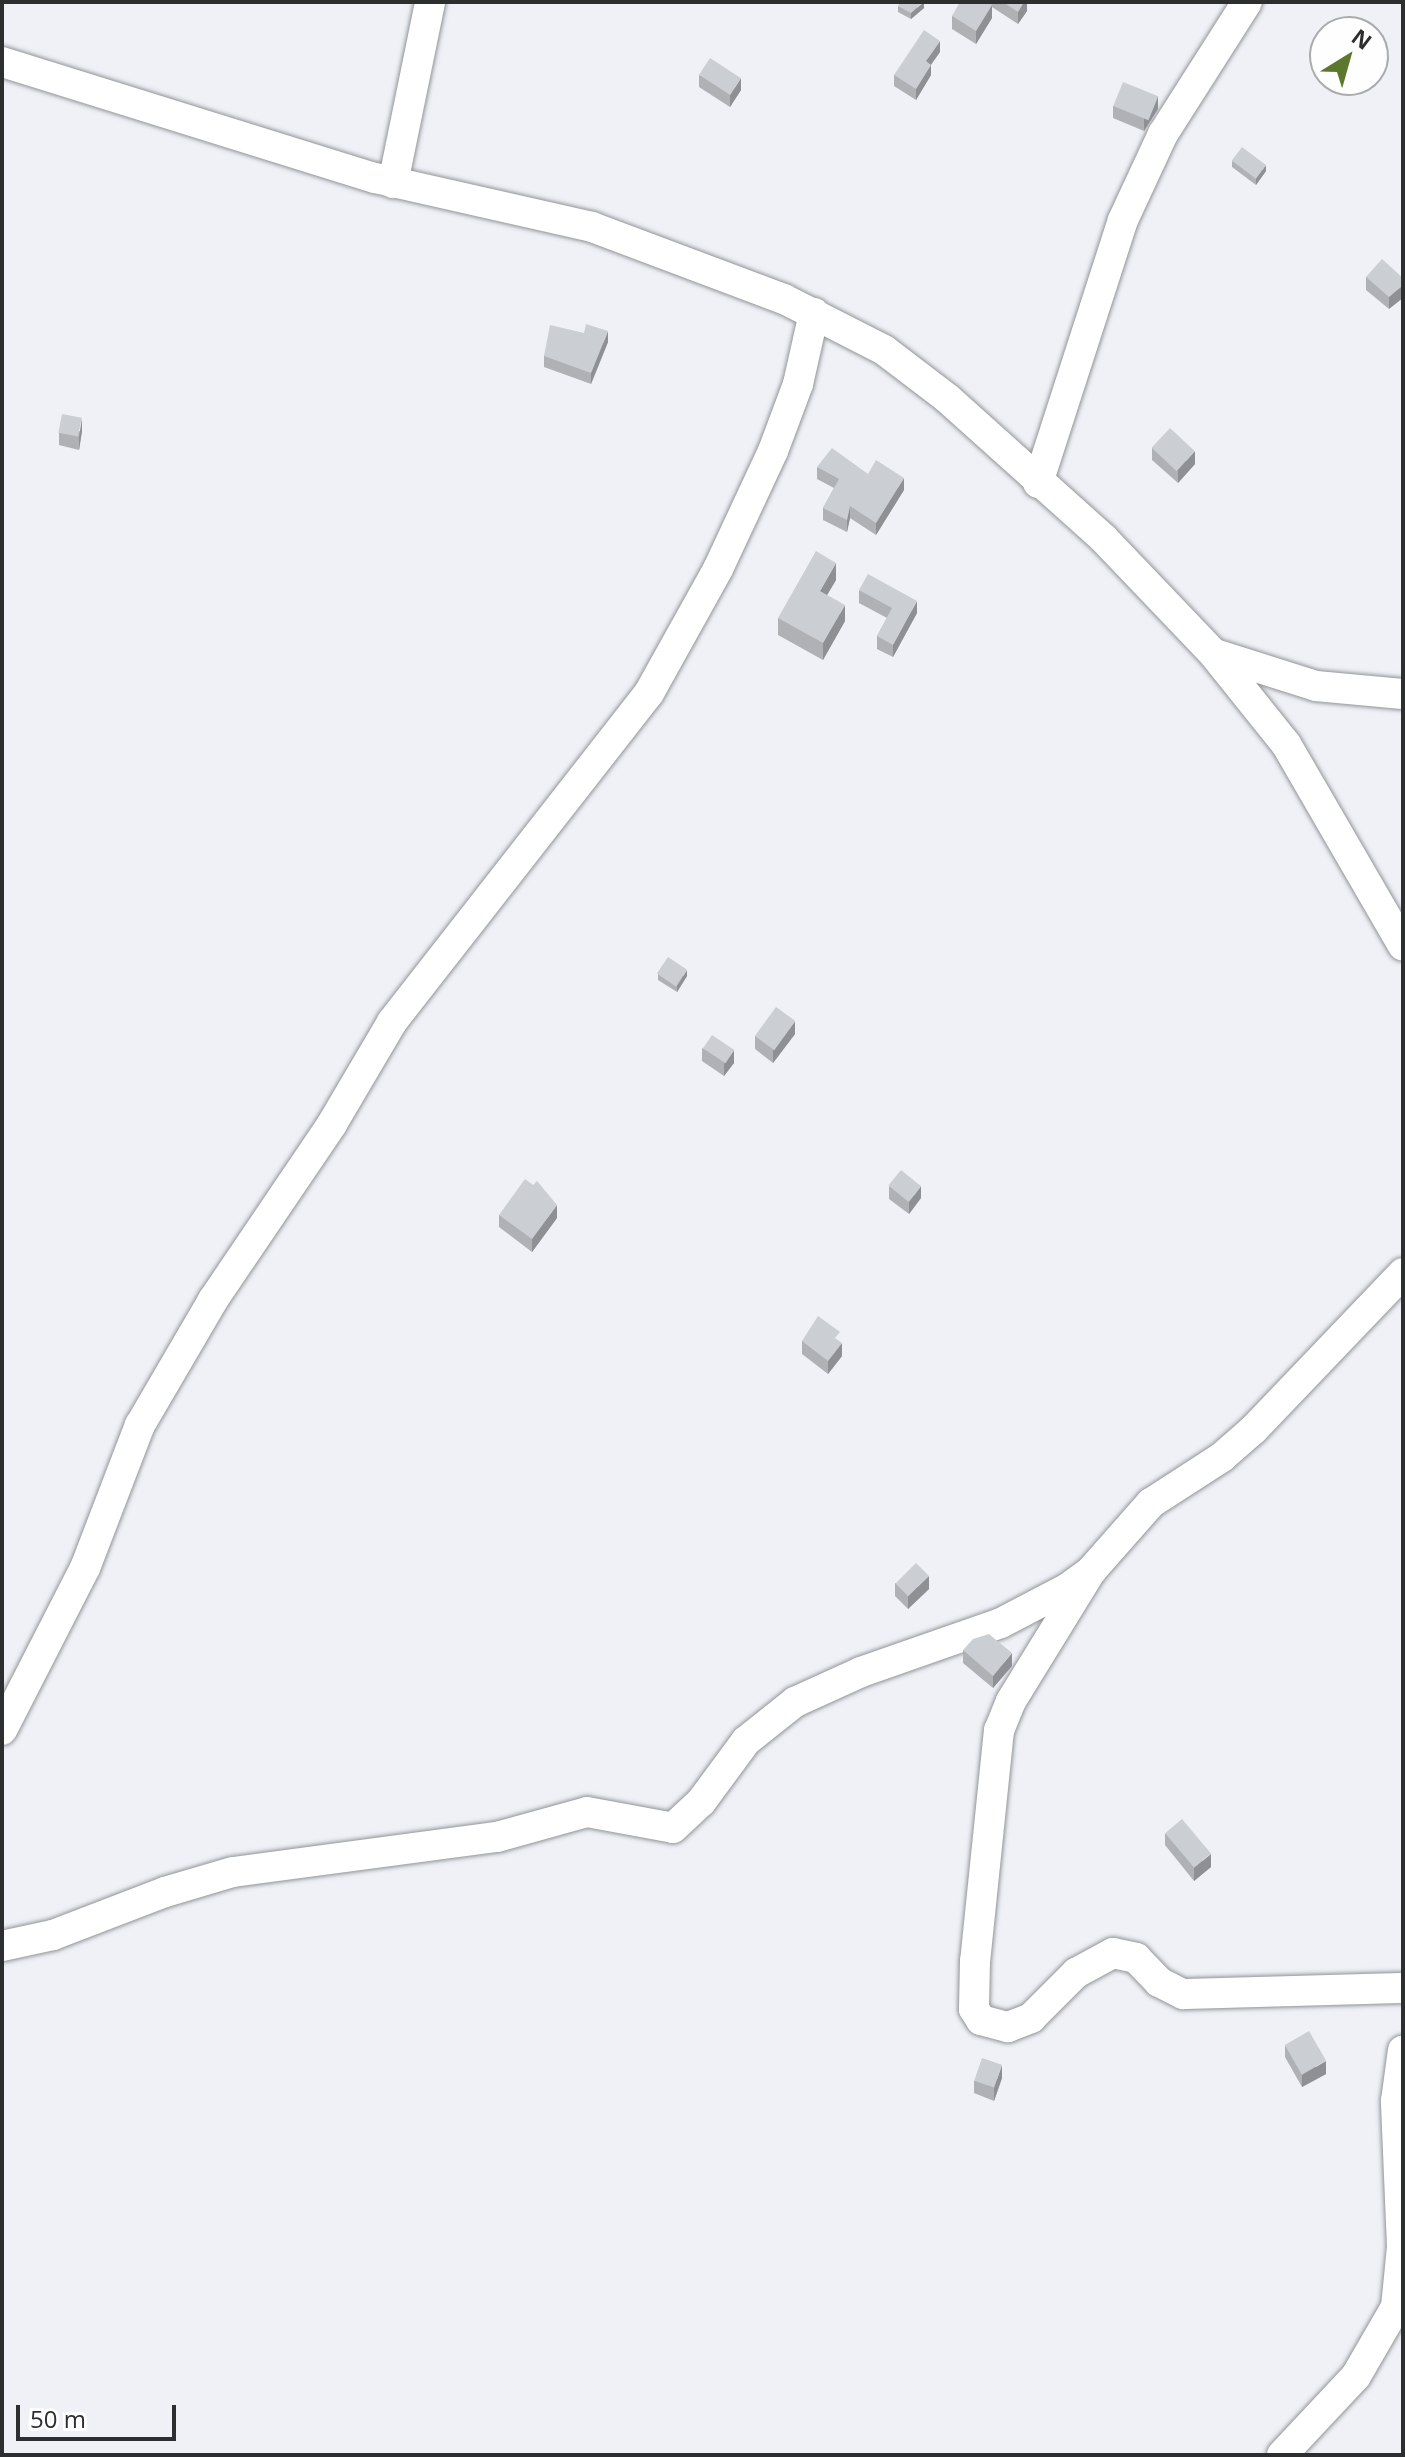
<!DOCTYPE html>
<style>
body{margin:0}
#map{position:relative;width:1405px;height:2457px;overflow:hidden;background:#eff1f6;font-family:"Open Sans",sans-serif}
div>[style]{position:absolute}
.roads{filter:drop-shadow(0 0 2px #919498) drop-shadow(0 0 2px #919498)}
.minor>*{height:30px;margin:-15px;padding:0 15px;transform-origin:15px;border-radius:15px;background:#fff}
.wall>*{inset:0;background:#afb1b5}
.shaded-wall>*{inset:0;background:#8e9093}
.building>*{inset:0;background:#cbced2;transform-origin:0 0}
span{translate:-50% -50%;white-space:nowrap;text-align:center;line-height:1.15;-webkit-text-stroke:6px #fefefe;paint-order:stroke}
.frame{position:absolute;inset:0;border:4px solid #2d2e30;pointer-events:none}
.north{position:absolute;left:1309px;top:16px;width:80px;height:80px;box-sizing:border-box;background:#fefefe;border:2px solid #aaabac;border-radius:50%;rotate:37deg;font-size:22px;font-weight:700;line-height:32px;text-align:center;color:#2d2e30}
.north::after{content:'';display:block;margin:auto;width:28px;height:36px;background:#5d782c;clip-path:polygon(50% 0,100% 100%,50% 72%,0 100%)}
.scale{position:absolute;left:16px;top:2405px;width:160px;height:36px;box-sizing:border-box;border:4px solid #2d2e30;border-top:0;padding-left:10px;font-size:24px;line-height:28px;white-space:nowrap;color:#2d2e30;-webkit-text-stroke:6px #fefefe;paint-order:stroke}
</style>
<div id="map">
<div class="roads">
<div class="minor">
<i style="left:2px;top:62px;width:391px;rotate:17.3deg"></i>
<i style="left:375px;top:178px;width:222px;rotate:12.7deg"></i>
<i style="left:592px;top:227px;width:205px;rotate:20.6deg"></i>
<i style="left:784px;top:299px;width:112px;rotate:27deg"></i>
<i style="left:884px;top:350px;width:79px;rotate:37.3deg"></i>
<i style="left:947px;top:398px;width:211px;rotate:41.9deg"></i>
<i style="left:1104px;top:539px;width:158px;rotate:46.3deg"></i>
<i style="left:1213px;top:653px;width:117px;rotate:51.3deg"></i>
<i style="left:1286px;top:744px;width:233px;rotate:59.9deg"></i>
<i style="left:393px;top:183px;width:185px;rotate:-78.4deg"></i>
<i style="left:1038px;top:483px;width:276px;rotate:-72.1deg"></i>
<i style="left:1123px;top:220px;width:95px;rotate:-65.1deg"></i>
<i style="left:1163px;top:134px;width:156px;rotate:-57.5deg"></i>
<i style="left:1215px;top:654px;width:106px;rotate:17.6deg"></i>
<i style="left:1316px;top:686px;width:87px;rotate:5.3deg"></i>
<i style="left:1088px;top:1576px;width:147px;rotate:121.6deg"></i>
<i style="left:1011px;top:1701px;width:31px;rotate:112deg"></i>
<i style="left:999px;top:1730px;width:232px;rotate:95.9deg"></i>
<i style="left:975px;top:1961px;width:48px;rotate:91.2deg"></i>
<i style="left:974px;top:2009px;width:13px;rotate:58deg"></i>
<i style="left:981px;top:2020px;width:28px;rotate:15deg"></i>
<i style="left:1008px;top:2027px;width:25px;rotate:-21deg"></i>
<i style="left:1031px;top:2018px;width:64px;rotate:-45deg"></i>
<i style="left:1076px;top:1973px;width:42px;rotate:-28.4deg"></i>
<i style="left:1113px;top:1953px;width:24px;rotate:12deg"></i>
<i style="left:1136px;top:1958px;width:33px;rotate:46deg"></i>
<i style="left:1159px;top:1982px;width:27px;rotate:27deg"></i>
<i style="left:1183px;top:1994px;width:220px;rotate:-1.6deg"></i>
<i style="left:2px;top:1730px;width:182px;rotate:-62.9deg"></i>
<i style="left:85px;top:1568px;width:153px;rotate:-69deg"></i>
<i style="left:140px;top:1425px;width:145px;rotate:-59.7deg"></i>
<i style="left:213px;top:1300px;width:212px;rotate:-55.9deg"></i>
<i style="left:332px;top:1124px;width:118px;rotate:-59.5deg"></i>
<i style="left:392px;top:1022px;width:417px;rotate:-52deg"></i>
<i style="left:649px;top:693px;width:142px;rotate:-60.9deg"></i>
<i style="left:718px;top:569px;width:130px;rotate:-65deg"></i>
<i style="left:773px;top:451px;width:72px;rotate:-69.5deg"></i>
<i style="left:798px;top:384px;width:73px;rotate:-77.3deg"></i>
<i style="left:2px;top:1946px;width:52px;rotate:-12.2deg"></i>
<i style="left:53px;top:1935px;width:120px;rotate:-21deg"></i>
<i style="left:165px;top:1892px;width:71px;rotate:-16.4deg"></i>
<i style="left:233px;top:1872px;width:266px;rotate:-7.6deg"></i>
<i style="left:497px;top:1837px;width:93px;rotate:-15.5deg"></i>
<i style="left:587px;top:1812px;width:87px;rotate:10.5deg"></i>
<i style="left:673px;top:1828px;width:38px;rotate:-43deg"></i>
<i style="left:701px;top:1802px;width:76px;rotate:-53.6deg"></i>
<i style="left:746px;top:1741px;width:63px;rotate:-38.5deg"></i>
<i style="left:795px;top:1702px;width:72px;rotate:-24.4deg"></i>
<i style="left:861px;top:1672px;width:148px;rotate:-19.3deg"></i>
<i style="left:1001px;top:1623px;width:76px;rotate:-27.6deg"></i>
<i style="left:1068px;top:1588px;width:29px;rotate:-36deg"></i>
<i style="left:1091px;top:1571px;width:91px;rotate:-48.6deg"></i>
<i style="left:1151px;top:1503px;width:85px;rotate:-32.9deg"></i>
<i style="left:1222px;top:1457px;width:41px;rotate:-41.1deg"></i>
<i style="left:1253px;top:1430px;width:217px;rotate:-46.3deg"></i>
<i style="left:1282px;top:2455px;width:108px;rotate:-46.9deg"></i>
<i style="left:1356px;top:2376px;width:80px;rotate:-59.9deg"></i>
<i style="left:1396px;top:2307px;width:60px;rotate:-84.3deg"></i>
<i style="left:1402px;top:2247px;width:146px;rotate:-92.4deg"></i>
<i style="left:1396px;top:2101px;width:51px;rotate:-82.2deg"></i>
</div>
</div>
<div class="wall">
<i style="clip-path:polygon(990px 2px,1027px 2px,1027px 11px,1018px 24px,992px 7px,992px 18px,976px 44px,952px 29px,952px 16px,990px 4px)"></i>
<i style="clip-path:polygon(898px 6px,924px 8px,911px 19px,898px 12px)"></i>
<i style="clip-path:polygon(940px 52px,931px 64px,931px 75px,916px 100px,894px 86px,894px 75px)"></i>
<i style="clip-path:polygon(699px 75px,741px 90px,730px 107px,699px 87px)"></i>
<i style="clip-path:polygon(1113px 106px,1158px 109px,1144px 131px,1113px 118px)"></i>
<i style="clip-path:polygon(1232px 161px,1266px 171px,1256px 185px,1232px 167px)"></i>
<i style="clip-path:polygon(1366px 277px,1403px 278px,1389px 309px,1366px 290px)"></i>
<i style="clip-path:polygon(608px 342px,591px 384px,544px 367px,544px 356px)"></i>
<i style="clip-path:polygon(82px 431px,79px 450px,59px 445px,59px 433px)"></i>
<i style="clip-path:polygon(1152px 448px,1195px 464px,1178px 483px,1152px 460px)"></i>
<i style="clip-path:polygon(817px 467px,868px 474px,904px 490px,876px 535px,850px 518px,847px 532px,823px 520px,823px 508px,834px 488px,817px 479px)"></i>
<i style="clip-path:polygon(836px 580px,827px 595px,845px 621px,823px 660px,778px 635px,778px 618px)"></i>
<i style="clip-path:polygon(859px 590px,917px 613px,893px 657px,877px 649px,877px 636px,887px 618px,859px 603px)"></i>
<i style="clip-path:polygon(658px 974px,687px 976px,677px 992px,658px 980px)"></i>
<i style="clip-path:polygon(795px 1034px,773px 1063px,755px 1049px,755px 1036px)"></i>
<i style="clip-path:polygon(702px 1048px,734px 1063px,724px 1076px,702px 1061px)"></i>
<i style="clip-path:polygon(889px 1186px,921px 1198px,909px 1214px,889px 1199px)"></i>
<i style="clip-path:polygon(499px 1215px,557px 1218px,532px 1252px,499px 1227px)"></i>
<i style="clip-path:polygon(802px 1341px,840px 1342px,842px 1356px,828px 1374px,802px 1354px)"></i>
<i style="clip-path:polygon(895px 1583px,929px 1589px,908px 1609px,895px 1596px)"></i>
<i style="clip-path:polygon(963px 1650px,1012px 1666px,993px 1688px,963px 1663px)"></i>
<i style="clip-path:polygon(1165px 1833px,1211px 1867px,1194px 1881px,1165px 1845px)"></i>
<i style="clip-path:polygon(1285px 2045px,1326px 2074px,1302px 2087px,1285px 2057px)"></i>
<i style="clip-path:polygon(1002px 2078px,994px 2101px,974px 2093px,974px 2081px)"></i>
</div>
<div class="shaded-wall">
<i style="clip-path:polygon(924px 2px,924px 8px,911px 19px,911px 13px)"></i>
<i style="clip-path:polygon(1024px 2px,1027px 2px,1027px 11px,1018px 24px,1018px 12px)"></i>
<i style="clip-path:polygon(992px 5px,992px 18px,976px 44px,976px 31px)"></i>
<i style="clip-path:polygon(940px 41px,940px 52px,926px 72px,926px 61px)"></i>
<i style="clip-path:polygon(931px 65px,931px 75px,916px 100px,916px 89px)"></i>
<i style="clip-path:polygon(741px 78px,741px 90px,730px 107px,730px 95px)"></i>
<i style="clip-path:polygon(1158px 96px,1158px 109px,1144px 131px,1144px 119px)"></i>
<i style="clip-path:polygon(1266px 165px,1266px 171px,1256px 185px,1256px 179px)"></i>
<i style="clip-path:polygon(1403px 285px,1403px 298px,1389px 309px,1389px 297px)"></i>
<i style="clip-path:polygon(608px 331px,608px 342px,591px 384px,591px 373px)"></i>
<i style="clip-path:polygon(82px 418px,82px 431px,79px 450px,79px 437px)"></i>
<i style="clip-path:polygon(1195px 451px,1195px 464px,1178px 483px,1178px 470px)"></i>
<i style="clip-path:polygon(904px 478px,904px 490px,876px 535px,876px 523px)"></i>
<i style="clip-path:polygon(850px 506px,850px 518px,847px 532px,847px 520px)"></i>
<i style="clip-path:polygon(836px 563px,836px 580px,820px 607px,820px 591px)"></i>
<i style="clip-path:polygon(917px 601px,917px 613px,893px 657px,893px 645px)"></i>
<i style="clip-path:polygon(845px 605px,845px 621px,823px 660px,823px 643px)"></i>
<i style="clip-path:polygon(687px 970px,687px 976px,677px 992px,677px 986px)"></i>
<i style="clip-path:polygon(795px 1021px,795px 1034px,773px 1063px,773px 1050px)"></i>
<i style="clip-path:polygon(734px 1050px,734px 1063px,724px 1076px,724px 1064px)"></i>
<i style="clip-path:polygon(921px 1186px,921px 1198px,909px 1214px,909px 1202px)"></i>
<i style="clip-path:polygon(557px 1205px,557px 1218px,532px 1252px,532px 1239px)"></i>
<i style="clip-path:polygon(842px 1343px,842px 1356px,828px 1374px,828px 1361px)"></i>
<i style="clip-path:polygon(929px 1576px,929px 1589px,908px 1609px,908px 1596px)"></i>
<i style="clip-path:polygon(1012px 1653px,1012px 1666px,993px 1688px,993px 1676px)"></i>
<i style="clip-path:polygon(1211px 1854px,1211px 1867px,1194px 1881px,1194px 1868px)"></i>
<i style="clip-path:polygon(1326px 2061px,1326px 2074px,1302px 2087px,1302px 2075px)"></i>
<i style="clip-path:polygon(1002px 2065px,1002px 2078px,994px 2101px,994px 2088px)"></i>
</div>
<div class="building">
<i style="clip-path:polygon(900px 2px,923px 2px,911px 13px,898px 6px)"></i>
<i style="clip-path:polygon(960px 2px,987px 2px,992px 5px,976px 31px,952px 16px)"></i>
<i style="clip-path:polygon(1003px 2px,1024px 2px,1018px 12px)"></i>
<i style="clip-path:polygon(924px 30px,940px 41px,926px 61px,931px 65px,916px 89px,894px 75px)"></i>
<i style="left:710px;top:58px;width:37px;height:20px;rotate:33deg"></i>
<i style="left:1123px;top:82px;width:38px;height:26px;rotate:22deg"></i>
<i style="left:1242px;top:147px;width:30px;height:17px;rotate:37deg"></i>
<i style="clip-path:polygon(1382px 259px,1403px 278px,1403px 285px,1389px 297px,1366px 277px)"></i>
<i style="clip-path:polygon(586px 324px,608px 331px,591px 373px,544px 356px,550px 325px,584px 333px)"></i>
<i style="left:62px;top:414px;width:20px;height:19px;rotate:11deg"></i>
<i style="left:1170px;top:428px;width:34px;height:27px;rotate:43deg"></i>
<i style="clip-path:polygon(832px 448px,868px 474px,876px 460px,904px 478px,876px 523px,850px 506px,847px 520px,823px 508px,839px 479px,817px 467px)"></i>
<i style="clip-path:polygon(816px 551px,836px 563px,820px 591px,845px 605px,823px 643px,778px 618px)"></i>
<i style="clip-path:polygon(868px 574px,917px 601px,893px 645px,877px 636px,892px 608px,859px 590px)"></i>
<i style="left:668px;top:957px;width:23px;height:20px;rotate:34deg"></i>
<i style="left:776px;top:1007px;width:24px;height:36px;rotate:36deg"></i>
<i style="left:712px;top:1035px;width:27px;height:16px;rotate:34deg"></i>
<i style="left:901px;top:1170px;width:26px;height:20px;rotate:39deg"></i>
<i style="clip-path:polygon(525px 1179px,533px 1185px,537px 1181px,557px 1205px,532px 1239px,499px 1215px)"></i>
<i style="clip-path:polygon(818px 1316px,840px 1332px,835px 1338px,842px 1343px,828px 1361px,802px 1341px)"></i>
<i style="left:916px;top:1563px;width:18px;height:29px;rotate:45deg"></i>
<i style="clip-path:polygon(989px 1634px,1012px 1653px,993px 1676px,963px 1650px,973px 1639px)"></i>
<i style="left:1182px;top:1819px;width:45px;height:22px;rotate:50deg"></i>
<i style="left:1309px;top:2031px;width:34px;height:28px;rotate:60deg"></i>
<i style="left:982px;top:2058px;width:21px;height:24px;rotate:19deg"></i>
</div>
<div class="frame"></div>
<div class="north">N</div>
<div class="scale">50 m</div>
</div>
